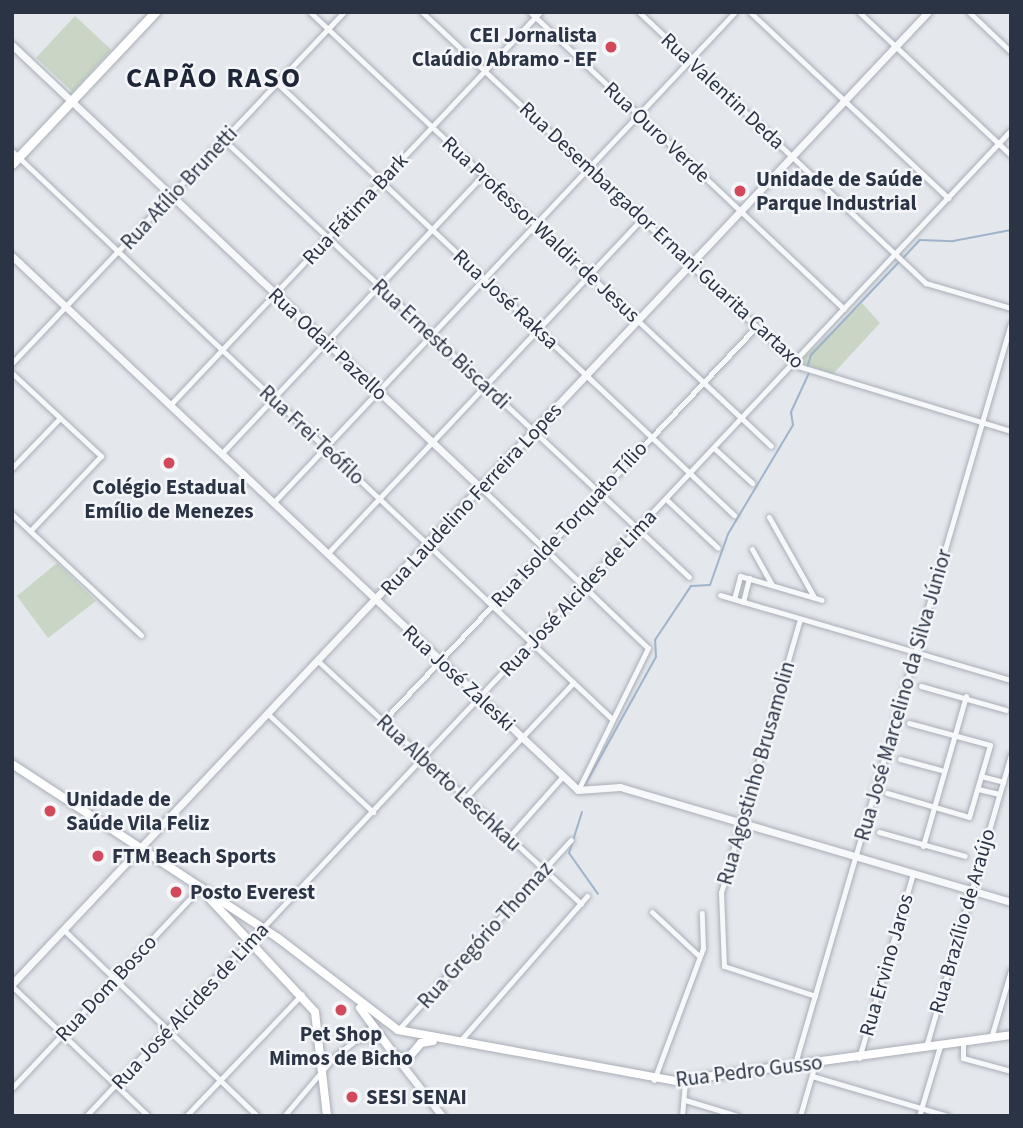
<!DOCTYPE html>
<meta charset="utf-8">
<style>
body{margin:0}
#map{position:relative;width:1023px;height:1128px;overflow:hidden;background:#e4e7ec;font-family:"Source Sans 3",sans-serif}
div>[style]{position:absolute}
.green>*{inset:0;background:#c9d6c5;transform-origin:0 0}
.stream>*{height:2px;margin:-1px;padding:0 1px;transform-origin:1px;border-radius:1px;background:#9fb4cc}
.roads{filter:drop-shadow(0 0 2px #a9aeb7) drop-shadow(0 0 2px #a9aeb7)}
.minor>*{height:5px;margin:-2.5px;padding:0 2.5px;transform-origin:2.5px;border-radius:2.5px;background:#f7f8fa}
.tertiary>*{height:7px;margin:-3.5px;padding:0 3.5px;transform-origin:3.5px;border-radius:3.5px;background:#f7f8fa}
.secondary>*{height:8px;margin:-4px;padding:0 4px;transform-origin:4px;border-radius:4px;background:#fff}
.primary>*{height:9px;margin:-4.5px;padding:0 4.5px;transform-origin:4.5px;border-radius:4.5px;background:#fff}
.dots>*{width:19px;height:19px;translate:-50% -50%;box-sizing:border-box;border:4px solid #f4f6f9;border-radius:50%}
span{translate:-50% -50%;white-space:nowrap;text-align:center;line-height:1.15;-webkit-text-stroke:5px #f4f6f9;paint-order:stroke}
.poi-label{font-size:21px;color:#2b3445;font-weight:700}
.right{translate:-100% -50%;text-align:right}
.left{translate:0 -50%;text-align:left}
.street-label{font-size:21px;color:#2b3445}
.district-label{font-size:28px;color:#1d2536;font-weight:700;letter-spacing:2px}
.frame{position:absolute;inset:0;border:14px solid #2b3445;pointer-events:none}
</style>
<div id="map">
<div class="green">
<i style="left:75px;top:16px;width:50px;height:57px;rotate:43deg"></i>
<i style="clip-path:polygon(862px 303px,880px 323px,833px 374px,799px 362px)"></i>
<i style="clip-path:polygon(57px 563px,96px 601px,48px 638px,17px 596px)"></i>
</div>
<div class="stream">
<i style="left:903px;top:258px;width:25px;rotate:-47deg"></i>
<i style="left:920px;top:240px;width:33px;rotate:2deg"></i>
<i style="left:953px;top:241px;width:59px;rotate:-10.7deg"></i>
<i style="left:807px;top:368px;width:14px;rotate:-73deg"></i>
<i style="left:811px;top:355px;width:128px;rotate:-46.6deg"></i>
<i style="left:585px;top:785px;width:146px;rotate:-61deg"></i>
<i style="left:656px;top:657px;width:17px;rotate:-93deg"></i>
<i style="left:655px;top:640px;width:65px;rotate:-56.3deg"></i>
<i style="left:691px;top:586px;width:19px;rotate:-3deg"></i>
<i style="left:710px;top:585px;width:54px;rotate:-70.6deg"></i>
<i style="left:728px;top:534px;width:127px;rotate:-59.2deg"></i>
<i style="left:793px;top:425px;width:13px;rotate:-99deg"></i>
<i style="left:791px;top:412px;width:43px;rotate:-65.2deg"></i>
<i style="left:582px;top:812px;width:43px;rotate:107.6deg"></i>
<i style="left:569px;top:853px;width:50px;rotate:54.7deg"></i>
</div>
<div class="roads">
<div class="minor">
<i style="left:310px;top:12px;width:633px;rotate:43.27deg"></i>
<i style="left:422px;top:12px;width:516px;rotate:43.27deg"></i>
<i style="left:798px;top:366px;width:223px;rotate:17deg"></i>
<i style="left:530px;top:12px;width:432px;rotate:43.4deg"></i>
<i style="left:639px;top:12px;width:395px;rotate:43.4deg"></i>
<i style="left:926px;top:283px;width:89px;rotate:16.4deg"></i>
<i style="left:750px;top:12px;width:272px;rotate:43.2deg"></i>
<i style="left:859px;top:12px;width:209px;rotate:43.3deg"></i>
<i style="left:969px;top:12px;width:58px;rotate:43.6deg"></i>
<i style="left:277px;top:83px;width:629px;rotate:43.39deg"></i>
<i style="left:224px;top:140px;width:638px;rotate:43.22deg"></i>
<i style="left:12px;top:151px;width:825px;rotate:43.43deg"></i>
<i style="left:12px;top:363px;width:483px;rotate:-46.6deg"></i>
<i style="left:12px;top:373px;width:122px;rotate:43deg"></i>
<i style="left:101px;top:456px;width:103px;rotate:133.4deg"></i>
<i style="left:170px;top:405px;width:540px;rotate:-46.73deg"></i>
<i style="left:714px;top:448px;width:52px;rotate:42.6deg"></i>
<i style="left:221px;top:454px;width:383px;rotate:-46.8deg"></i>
<i style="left:12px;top:468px;width:69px;rotate:-46.2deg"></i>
<i style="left:481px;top:488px;width:231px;rotate:43.8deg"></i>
<i style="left:648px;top:648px;width:158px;rotate:116.2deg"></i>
<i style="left:666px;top:499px;width:71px;rotate:43.3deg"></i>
<i style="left:273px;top:503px;width:674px;rotate:-46.74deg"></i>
<i style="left:12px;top:514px;width:177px;rotate:43.2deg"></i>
<i style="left:769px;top:517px;width:92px;rotate:60.6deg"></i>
<i style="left:752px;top:549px;width:41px;rotate:60.9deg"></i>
<i style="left:327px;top:554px;width:460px;rotate:-46.8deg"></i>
<i style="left:720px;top:595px;width:303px;rotate:16.3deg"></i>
<i style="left:734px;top:599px;width:24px;rotate:-75deg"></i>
<i style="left:740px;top:576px;width:85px;rotate:16.3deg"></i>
<i style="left:743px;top:602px;width:25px;rotate:-76deg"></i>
<i style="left:800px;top:619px;width:284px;rotate:106.1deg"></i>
<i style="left:721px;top:892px;width:74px;rotate:87.7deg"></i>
<i style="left:724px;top:966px;width:96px;rotate:18.2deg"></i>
<i style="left:318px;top:661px;width:358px;rotate:42.7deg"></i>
<i style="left:921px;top:686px;width:88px;rotate:15.8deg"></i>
<i style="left:268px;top:714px;width:144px;rotate:43deg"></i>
<i style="left:383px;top:721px;width:543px;rotate:-46.57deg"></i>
<i style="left:900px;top:759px;width:42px;rotate:15deg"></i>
<i style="left:981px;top:776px;width:23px;rotate:15deg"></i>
<i style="left:978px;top:789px;width:22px;rotate:13deg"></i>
<i style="left:887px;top:793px;width:85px;rotate:16.3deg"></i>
<i style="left:969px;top:817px;width:75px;rotate:-73.7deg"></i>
<i style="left:990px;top:745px;width:84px;rotate:-164.8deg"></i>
<i style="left:466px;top:797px;width:156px;rotate:-46.8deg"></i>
<i style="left:879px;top:832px;width:89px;rotate:15.6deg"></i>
<i style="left:509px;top:837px;width:81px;rotate:-48.5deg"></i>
<i style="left:923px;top:846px;width:156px;rotate:-74deg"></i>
<i style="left:652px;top:912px;width:63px;rotate:43.1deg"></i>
<i style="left:64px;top:930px;width:268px;rotate:43.9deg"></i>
<i style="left:12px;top:986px;width:188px;rotate:43.7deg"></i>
<i style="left:398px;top:1030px;width:257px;rotate:-47.7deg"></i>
<i style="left:991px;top:1038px;width:71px;rotate:-73.6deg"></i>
<i style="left:360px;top:1039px;width:16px;rotate:-4deg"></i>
<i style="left:460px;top:1041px;width:193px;rotate:-48.8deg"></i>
<i style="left:963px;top:1042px;width:16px;rotate:90deg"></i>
<i style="left:963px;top:1058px;width:50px;rotate:15.2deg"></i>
<i style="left:926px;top:1047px;width:305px;rotate:-73.8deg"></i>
<i style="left:859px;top:1058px;width:193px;rotate:-73.7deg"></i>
<i style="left:794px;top:1067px;width:775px;rotate:-73.74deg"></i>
<i style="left:812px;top:1076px;width:142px;rotate:16.4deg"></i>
<i style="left:654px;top:1080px;width:141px;rotate:-69.6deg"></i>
<i style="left:703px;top:948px;width:35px;rotate:-92deg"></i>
<i style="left:12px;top:1088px;width:274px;rotate:-46.8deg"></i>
<i style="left:685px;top:1100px;width:55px;rotate:16.8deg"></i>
<i style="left:86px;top:1116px;width:1352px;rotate:-46.83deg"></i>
<i style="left:186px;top:1116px;width:168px;rotate:-46.4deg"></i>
<i style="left:284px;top:1116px;width:76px;rotate:-49.8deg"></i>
<i style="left:333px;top:1058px;width:48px;rotate:-38.3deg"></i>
<i style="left:682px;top:1116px;width:35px;rotate:-85deg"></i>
<i style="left:800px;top:1116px;width:54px;rotate:-73.9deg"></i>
<i style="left:919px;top:1116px;width:73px;rotate:-73.3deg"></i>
</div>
<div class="tertiary">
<i style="left:12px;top:45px;width:645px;rotate:43.37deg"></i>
<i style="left:12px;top:256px;width:778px;rotate:43.33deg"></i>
<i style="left:578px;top:790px;width:42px;rotate:-4.1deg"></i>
<i style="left:620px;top:787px;width:408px;rotate:16.4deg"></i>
<i style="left:12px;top:984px;width:1336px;rotate:-46.7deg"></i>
<i style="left:396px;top:1057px;width:75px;rotate:52.1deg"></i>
</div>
<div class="secondary">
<i style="left:12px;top:764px;width:318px;rotate:33.2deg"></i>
<i style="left:278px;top:938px;width:151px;rotate:37.5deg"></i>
<i style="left:398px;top:1030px;width:283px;rotate:10.4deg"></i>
<i style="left:676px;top:1081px;width:338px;rotate:-7.8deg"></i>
<i style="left:210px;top:899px;width:154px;rotate:47.1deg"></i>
<i style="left:315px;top:1012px;width:105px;rotate:83.4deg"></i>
<i style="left:360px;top:1008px;width:61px;rotate:53.7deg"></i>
<i style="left:396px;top:1057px;width:13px"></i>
<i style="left:409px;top:1057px;width:18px;rotate:-49deg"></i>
<i style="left:421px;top:1043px;width:12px;rotate:-9deg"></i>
</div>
<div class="primary">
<i style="left:12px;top:164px;width:209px;rotate:-46.7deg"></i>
</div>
</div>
<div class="dots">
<i style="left:611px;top:47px;background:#d1495b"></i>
<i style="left:740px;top:191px;background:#d1495b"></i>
<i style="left:169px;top:463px;background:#d1495b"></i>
<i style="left:50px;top:811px;background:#d1495b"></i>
<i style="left:98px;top:856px;background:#d1495b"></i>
<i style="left:176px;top:892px;background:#d1495b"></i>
<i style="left:341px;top:1010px;background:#d1495b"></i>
<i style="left:352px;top:1097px;background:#d1495b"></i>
</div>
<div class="poi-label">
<span class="right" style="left:597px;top:47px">CEI Jornalista<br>Claúdio Abramo - EF</span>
<span class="left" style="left:756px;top:191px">Unidade de Saúde<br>Parque Industrial</span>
<span style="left:169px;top:499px">Colégio Estadual<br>Emílio de Menezes</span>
<span class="left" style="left:66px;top:811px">Unidade de<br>Saúde Vila Feliz</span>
<span class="left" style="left:112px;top:856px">FTM Beach Sports</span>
<span class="left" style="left:190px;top:892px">Posto Everest</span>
<span style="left:341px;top:1046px">Pet Shop<br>Mimos de Bicho</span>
<span class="left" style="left:366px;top:1097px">SESI SENAI</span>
</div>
<div class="street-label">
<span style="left:723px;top:91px;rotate:43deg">Rua Valentin Deda</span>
<span style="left:657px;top:132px;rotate:43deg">Rua Ouro Verde</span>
<span style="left:179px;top:188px;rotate:-47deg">Rua Atílio Brunetti</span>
<span style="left:355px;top:209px;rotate:-47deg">Rua Fátima Bark</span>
<span style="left:541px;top:229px;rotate:43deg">Rua Professor Waldir de Jesus</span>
<span style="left:662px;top:235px;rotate:43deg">Rua Desembargador Ernani Guarita Cartaxo</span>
<span style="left:506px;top:299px;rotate:43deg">Rua José Raksa</span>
<span style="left:328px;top:344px;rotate:43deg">Rua Odair Pazello</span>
<span style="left:441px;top:344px;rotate:43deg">Rua Ernesto Biscardi</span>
<span style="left:312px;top:435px;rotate:43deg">Rua Frei Teófilo</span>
<span style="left:471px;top:499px;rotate:-47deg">Rua Laudelino Ferreira Lopes</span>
<span style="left:569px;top:524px;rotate:-47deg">Rua Isolde Torquato Tílio</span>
<span style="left:578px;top:593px;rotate:-47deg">Rua José Alcides de Lima</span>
<span style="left:459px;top:678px;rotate:43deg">Rua José Zaleski</span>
<span style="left:903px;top:695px;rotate:-74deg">Rua José Marcelino da Silva Júnior</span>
<span style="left:756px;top:773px;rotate:-74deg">Rua Agostinho Brusamolin</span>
<span style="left:449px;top:783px;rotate:43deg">Rua Alberto Leschkau</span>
<span style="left:962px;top:921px;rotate:-74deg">Rua Brazílio de Araújo</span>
<span style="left:485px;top:935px;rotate:-48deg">Rua Gregório Thomaz</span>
<span style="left:886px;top:965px;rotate:-74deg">Rua Ervino Jaros</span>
<span style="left:106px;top:988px;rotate:-47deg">Rua Dom Bosco</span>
<span style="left:190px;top:1006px;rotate:-47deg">Rua José Alcides de Lima</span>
<span style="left:749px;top:1071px;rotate:-7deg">Rua Pedro Gusso</span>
</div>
<div class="district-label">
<span style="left:214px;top:78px">CAPÃO RASO</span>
</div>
<div class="frame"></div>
</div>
